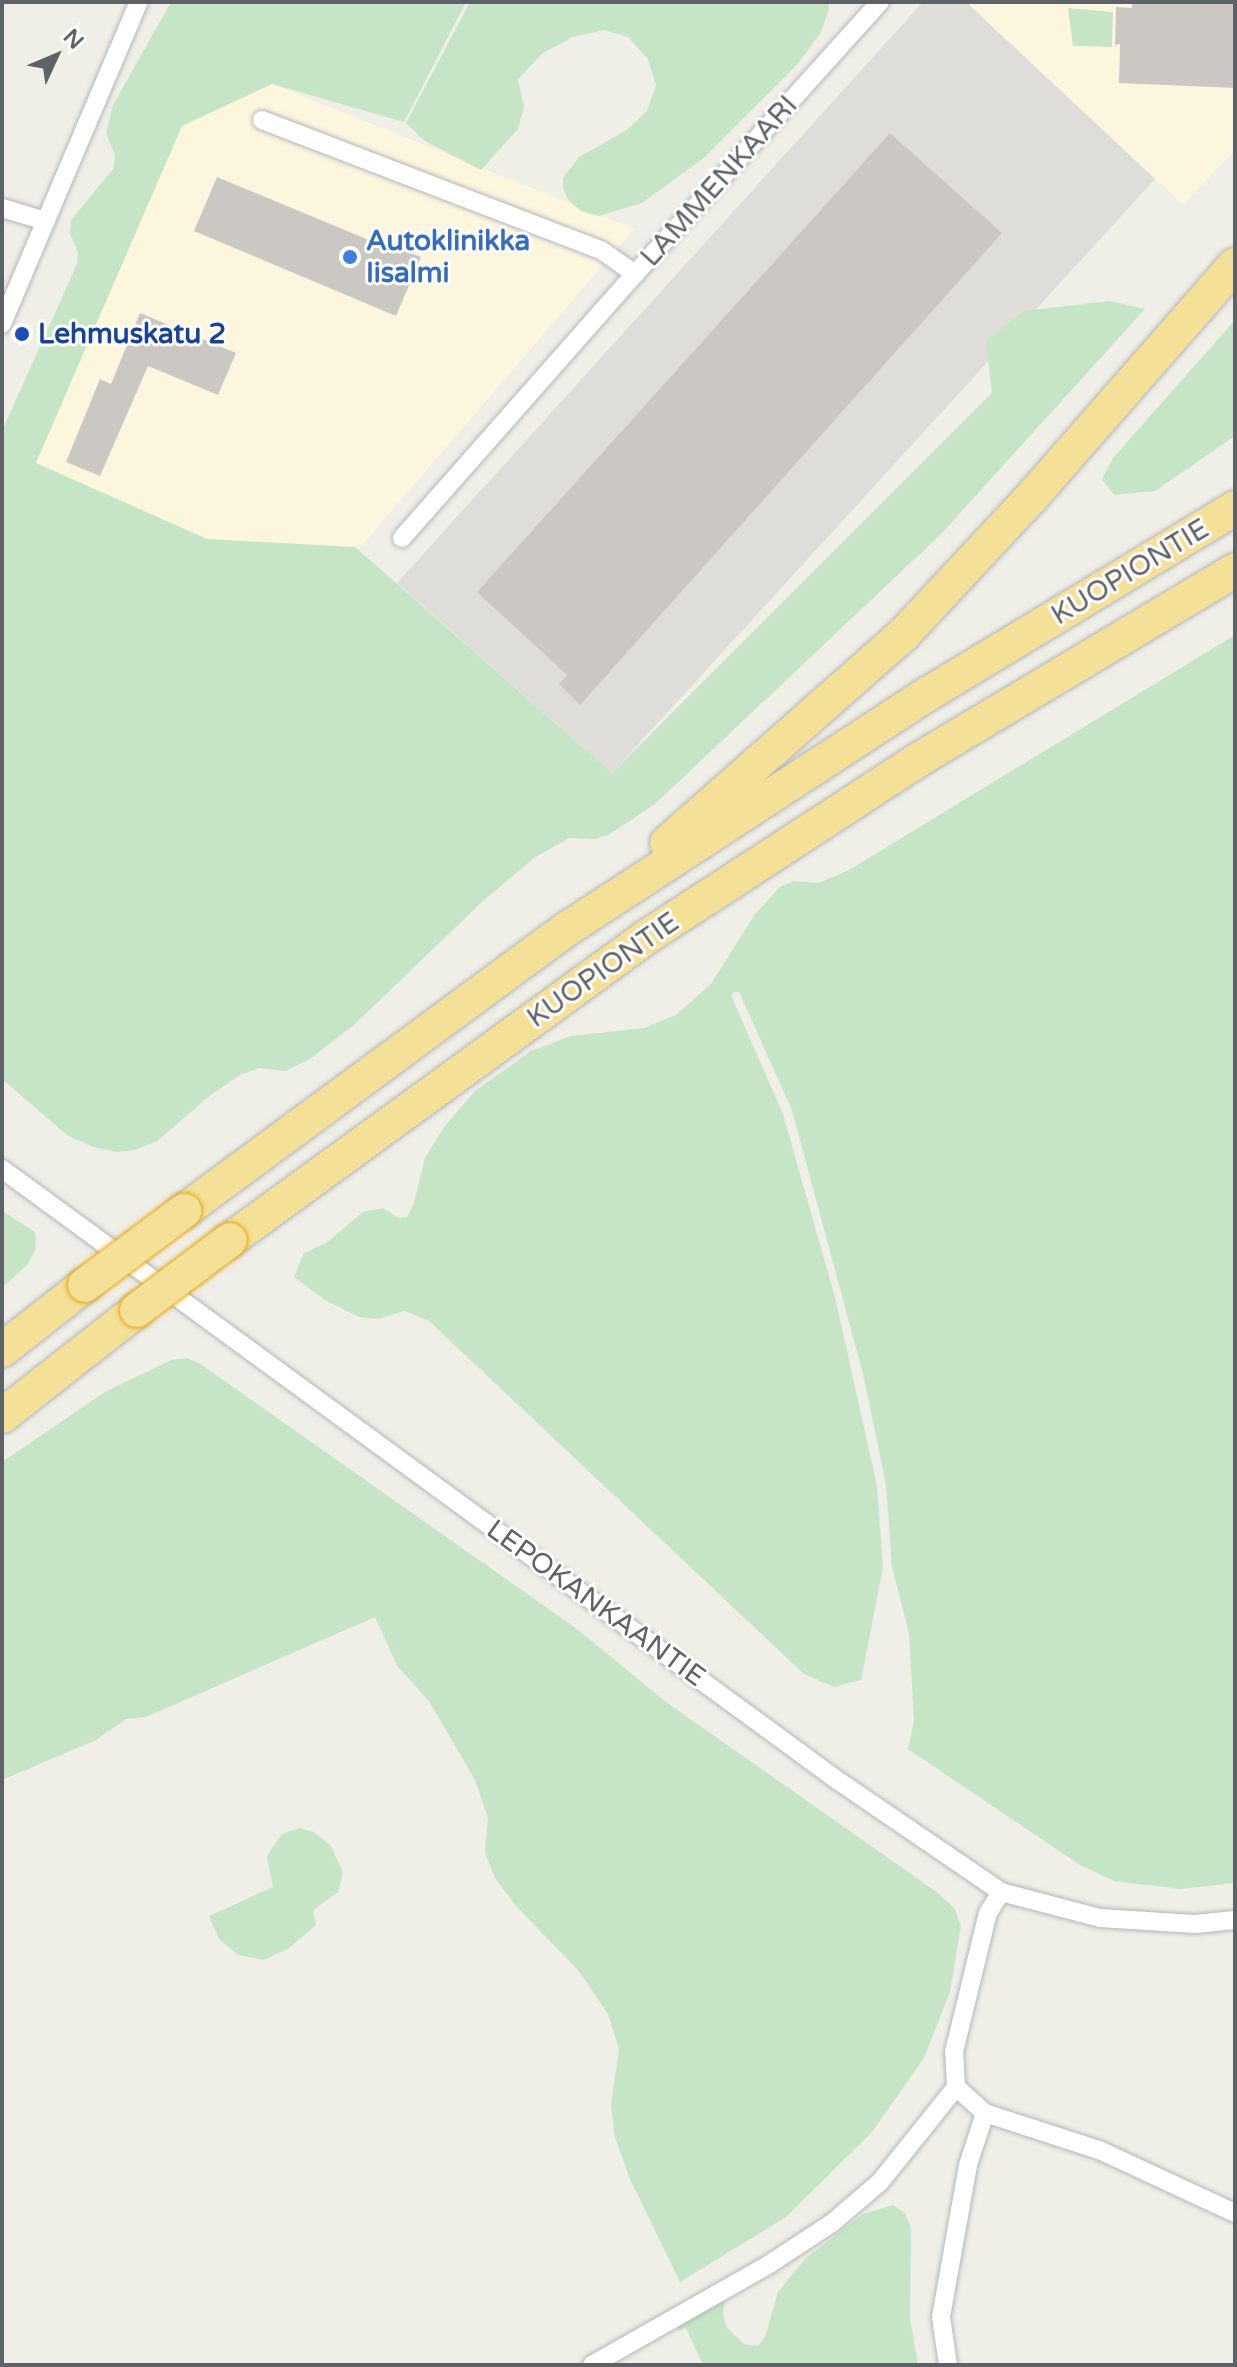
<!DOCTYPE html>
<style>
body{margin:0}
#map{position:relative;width:1237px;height:2367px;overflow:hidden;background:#efeee7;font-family:"Varela Round",sans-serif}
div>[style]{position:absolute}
.commercial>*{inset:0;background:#fcf6df}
.industrial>*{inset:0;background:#deddd9}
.green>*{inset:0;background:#c5e5c6}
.building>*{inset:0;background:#cbc8c4}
.roads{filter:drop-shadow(0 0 2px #b4b6ba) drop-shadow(0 0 2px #b4b6ba)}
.street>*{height:18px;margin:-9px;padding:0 9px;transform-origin:9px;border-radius:9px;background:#fff}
.highway>*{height:34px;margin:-17px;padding:0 17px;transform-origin:17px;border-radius:17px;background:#f5e098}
.bridges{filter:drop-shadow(0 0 2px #e4a912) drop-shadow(0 0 2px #e4a912)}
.highway-bridge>*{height:34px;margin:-17px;padding:0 17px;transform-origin:17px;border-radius:17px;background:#f5e098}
.dots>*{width:22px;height:22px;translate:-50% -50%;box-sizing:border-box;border:4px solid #fff;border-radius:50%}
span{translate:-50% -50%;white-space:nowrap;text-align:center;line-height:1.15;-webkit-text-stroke:6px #fff;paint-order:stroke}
.street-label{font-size:28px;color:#5e6166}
.shop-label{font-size:28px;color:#366cbe;font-weight:700}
.left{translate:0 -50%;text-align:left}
.transit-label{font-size:28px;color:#164399;font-weight:700}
.frame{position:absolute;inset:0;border:4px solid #5e6166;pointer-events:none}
.north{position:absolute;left:16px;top:16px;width:80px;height:80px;-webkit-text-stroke:6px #fff;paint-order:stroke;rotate:46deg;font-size:22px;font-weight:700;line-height:32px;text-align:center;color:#5e6166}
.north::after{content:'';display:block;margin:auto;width:28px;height:36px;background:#5e6166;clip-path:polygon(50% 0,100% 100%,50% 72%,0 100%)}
</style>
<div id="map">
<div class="commercial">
<i style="clip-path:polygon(966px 2px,1235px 2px,1235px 149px,1183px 205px)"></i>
<i style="clip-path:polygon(211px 59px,634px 229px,321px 593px,20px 490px)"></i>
</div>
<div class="industrial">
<i style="clip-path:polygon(923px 2px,966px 2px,1155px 179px,612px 773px,397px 583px)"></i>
</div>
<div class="green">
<i style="clip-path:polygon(171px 2px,466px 2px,404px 122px,272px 84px,182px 126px,36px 463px,207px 539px,355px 547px,612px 773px,992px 393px,986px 341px,1024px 311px,1110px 301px,1145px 309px,941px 534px,655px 804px,608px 835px,594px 839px,569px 838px,534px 858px,483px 901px,355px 1024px,310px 1059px,285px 1071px,260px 1068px,240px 1075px,212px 1094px,157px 1141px,135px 1150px,117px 1152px,93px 1147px,67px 1135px,2px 1079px,2px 431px,77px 264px,78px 252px,70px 234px,71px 220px,114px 168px,115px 155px,106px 133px,113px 105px)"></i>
<i style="clip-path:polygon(470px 2px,828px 2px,829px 9px,821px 32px,797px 65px,705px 157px,642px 203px,599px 216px,581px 211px,569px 201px,563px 188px,563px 178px,579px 157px,627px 130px,647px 111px,656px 85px,648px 59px,628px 37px,604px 30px,573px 37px,543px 53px,518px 79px,524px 107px,518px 129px,481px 170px,425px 141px,406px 123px)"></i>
<i style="clip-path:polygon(1068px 8px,1113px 12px,1112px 47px,1073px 46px)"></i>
<i style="clip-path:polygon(1235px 320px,1235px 436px,1155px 491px,1114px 495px,1102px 479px,1113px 458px)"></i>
<i style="clip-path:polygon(1235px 635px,1235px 1883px,1180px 1889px,1114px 1881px,1080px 1865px,908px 1749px,914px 1721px,909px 1633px,892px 1567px,886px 1485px,864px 1378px,792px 1110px,739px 992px,733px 992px,732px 998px,783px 1114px,836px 1301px,877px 1486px,883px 1568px,861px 1680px,834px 1687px,804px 1674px,429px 1321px,404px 1311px,378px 1319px,359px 1317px,325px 1300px,294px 1277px,304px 1253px,326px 1243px,363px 1212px,383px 1208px,399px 1218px,407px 1217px,414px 1203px,425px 1158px,444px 1127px,475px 1091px,531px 1051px,571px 1036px,644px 1028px,676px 1015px,711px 984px,755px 914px,780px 887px,793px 881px,819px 883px,849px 870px)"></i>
<i style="clip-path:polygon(2px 1211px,35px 1232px,36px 1248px,28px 1264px,2px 1288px)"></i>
<i style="clip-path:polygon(171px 1360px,186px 1358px,199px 1363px,577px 1629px,666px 1702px,938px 1893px,955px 1909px,961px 1926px,950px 1992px,924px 2058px,872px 2132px,786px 2217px,680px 2282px,630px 2179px,615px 2138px,611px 2105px,619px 2049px,608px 2014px,578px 1970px,517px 1907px,495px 1878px,485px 1853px,488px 1818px,475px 1780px,429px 1701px,397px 1666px,375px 1617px,146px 1717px,126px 1719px,96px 1740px,2px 1780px,2px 1462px,105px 1392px)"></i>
<i style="clip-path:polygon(299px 1828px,314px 1832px,331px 1846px,343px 1873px,338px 1892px,313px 1910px,316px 1925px,288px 1949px,263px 1960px,238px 1955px,219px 1939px,209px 1916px,273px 1887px,267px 1856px,282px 1834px)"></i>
<i style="clip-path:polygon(893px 2205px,905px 2213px,911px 2228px,910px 2319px,918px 2365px,703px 2365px,686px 2328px,678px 2331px,678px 2325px,725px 2298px,723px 2314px,727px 2328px,744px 2344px,758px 2346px,765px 2337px,778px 2292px,806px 2258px,863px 2214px)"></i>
</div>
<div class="building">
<i style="clip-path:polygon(1235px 2px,1235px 88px,1119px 83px,1120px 44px,1115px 45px,1116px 7px,1132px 8px,1132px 3px)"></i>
<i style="clip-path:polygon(890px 133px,1002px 233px,580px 705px,559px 684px,567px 675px,477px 592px)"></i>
<i style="clip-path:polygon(217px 177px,400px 253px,402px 249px,421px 257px,396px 316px,194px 231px)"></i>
<i style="clip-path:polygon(140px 313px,236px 353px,218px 395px,148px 366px,100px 476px,66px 462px,100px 379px,111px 384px)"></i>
</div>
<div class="roads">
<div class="street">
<i style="left:262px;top:120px;width:363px;rotate:21deg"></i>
<i style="left:601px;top:250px;width:42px;rotate:35.2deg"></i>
<i style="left:635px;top:274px;width:366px;rotate:-48deg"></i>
<i style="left:2px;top:208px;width:46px;rotate:16.5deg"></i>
<i style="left:2px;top:324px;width:350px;rotate:-67deg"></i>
<i style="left:402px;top:538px;width:352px;rotate:-48.6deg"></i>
<i style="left:2px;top:1169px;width:1038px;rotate:36.19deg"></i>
<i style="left:840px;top:1782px;width:195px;rotate:34.3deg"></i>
<i style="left:1001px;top:1892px;width:102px;rotate:14.7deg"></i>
<i style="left:1100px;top:1918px;width:95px;rotate:3.6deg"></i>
<i style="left:1195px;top:1924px;width:40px;rotate:-5.7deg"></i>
<i style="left:956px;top:2087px;width:39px;rotate:42deg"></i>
<i style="left:985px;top:2113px;width:120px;rotate:18deg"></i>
<i style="left:1099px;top:2150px;width:150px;rotate:24.9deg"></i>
<i style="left:592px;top:2365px;width:202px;rotate:-29.6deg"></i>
<i style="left:768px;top:2265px;width:77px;rotate:-33.3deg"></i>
<i style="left:832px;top:2223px;width:63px;rotate:-40.5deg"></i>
<i style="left:880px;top:2182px;width:122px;rotate:-51.3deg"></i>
<i style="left:956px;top:2087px;width:35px;rotate:-93deg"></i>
<i style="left:954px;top:2052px;width:143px;rotate:-76.3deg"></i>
<i style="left:988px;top:1913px;width:25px;rotate:-58deg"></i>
<i style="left:948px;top:2365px;width:49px;rotate:-98.3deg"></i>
<i style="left:941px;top:2317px;width:154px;rotate:-79.9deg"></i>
<i style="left:968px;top:2165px;width:55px;rotate:-71.9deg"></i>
</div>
<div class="highway">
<i style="left:667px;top:843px;width:316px;rotate:-41.4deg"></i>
<i style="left:904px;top:634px;width:185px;rotate:-47deg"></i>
<i style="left:1030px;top:499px;width:311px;rotate:-48.8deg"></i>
<i style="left:184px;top:1211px;width:476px;rotate:-36.4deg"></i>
<i style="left:567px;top:929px;width:431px;rotate:-33.1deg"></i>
<i style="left:928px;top:694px;width:359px;rotate:-31.2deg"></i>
<i style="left:230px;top:1240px;width:513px;rotate:-36.04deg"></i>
<i style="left:645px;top:938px;width:326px;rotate:-33.1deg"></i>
<i style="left:918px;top:760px;width:370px;rotate:-30.9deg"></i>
<i style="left:2px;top:1350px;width:105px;rotate:-38.1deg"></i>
<i style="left:2px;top:1416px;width:172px;rotate:-38.1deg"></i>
</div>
</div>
<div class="bridges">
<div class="highway-bridge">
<i style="left:85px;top:1285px;width:124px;rotate:-36.8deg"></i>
<i style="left:137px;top:1310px;width:116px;rotate:-37deg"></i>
</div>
</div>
<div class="dots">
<i style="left:350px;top:257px;background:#3f7fe0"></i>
<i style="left:22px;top:334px;background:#1a4fb4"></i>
</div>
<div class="street-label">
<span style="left:719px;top:181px;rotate:-48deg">LAMMENKAARI</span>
<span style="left:1130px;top:572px;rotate:-31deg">KUOPIONTIE</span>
<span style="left:603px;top:970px;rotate:-35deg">KUOPIONTIE</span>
<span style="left:596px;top:1603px;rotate:36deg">LEPOKANKAANTIE</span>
</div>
<div class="shop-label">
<span class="left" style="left:366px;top:257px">Autoklinikka<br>Iisalmi</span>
</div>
<div class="transit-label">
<span class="left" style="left:38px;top:334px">Lehmuskatu 2</span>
</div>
<div class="frame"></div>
<div class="north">N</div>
</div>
